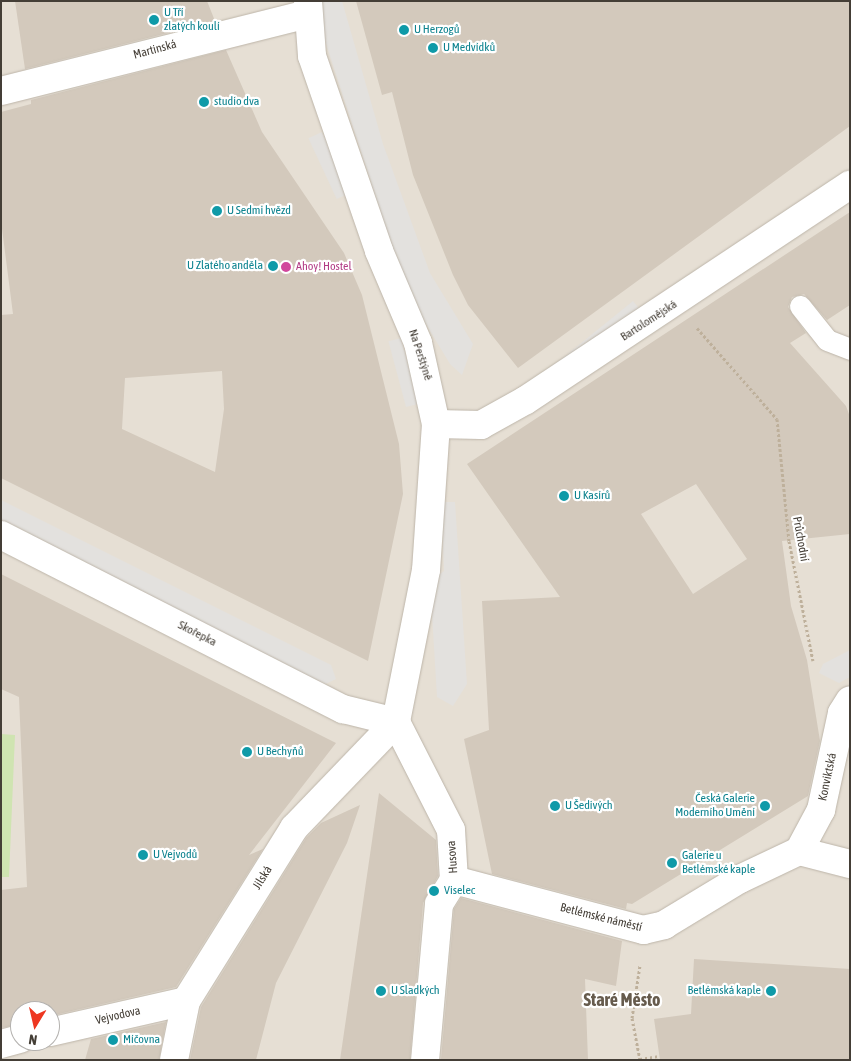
<!DOCTYPE html>
<meta charset="utf-8">
<style>
body{margin:0}
#map{position:relative;width:851px;height:1061px;overflow:hidden;background:#f2eee6;font-family:"Asap Condensed",sans-serif}
div>[style]{position:absolute}
.residential>*{inset:0;background:#e6dfd4}
.green>*{inset:0;background:#cfe4b1}
.parking>*{inset:0;background:#e3e1de;transform-origin:0 0}
.building>*{inset:0;background:#d3c9bc}
.path>*{height:3px;margin-top:-1.5px;transform-origin:0;background:repeating-linear-gradient(90deg,#beb09b 0 2.5px,transparent 0 5px)}
.roads{filter:drop-shadow(0 0 1px #bdb5a9) drop-shadow(0 0 1px #bdb5a9)}
.lane>*{height:21px;margin:-10.5px;padding:0 10.5px;transform-origin:10.5px;border-radius:10.5px;background:#fff}
.street>*{height:28px;margin:-14px;padding:0 14px;transform-origin:14px;border-radius:14px;background:#fff}
.dots>*{width:14px;height:14px;translate:-50% -50%;box-sizing:border-box;border:2px solid #fff;border-radius:50%}
span{translate:-50% -50%;white-space:nowrap;text-align:center;line-height:1.15;-webkit-text-stroke:4.5px #fff;paint-order:stroke}
.culture-label{font-size:12px;color:#0d838f}
.left{translate:0 -50%;text-align:left}
.right{translate:-100% -50%;text-align:right}
.street-label{font-size:12px;color:#443e36}
.hotel-label{font-size:12px;color:#b23c85}
.district-label{font-size:18px;color:#665b4d;font-weight:700}
.frame{position:absolute;inset:0;border:2px solid #443e36;pointer-events:none}
.north{position:absolute;left:10px;top:1001px;width:50px;height:50px;box-sizing:border-box;background:#fff;border:1px solid #b4b2af;border-radius:50%;rotate:189deg;font-size:14px;font-weight:700;line-height:20px;text-align:center;color:#443e36}
.north::after{content:'';display:block;margin:auto;width:18px;height:22px;background:#ee3721;clip-path:polygon(50% 0,100% 100%,50% 72%,0 100%)}
</style>
<div id="map">
<div class="residential">
<i style="clip-path:polygon(evenodd,1px 1px,850px 1px,850px 1060px,1px 1060px,1px 1px,20px 1011px,50px 1011px,50px 1041px,20px 1041px,20px 1011px)"></i>
</div>
<div class="green">
<i style="clip-path:polygon(1px 734px,15px 735px,9px 877px,1px 877px)"></i>
</div>
<div class="parking">
<i style="clip-path:polygon(322px 1px,342px 1px,383px 144px,430px 273px,473px 344px,462px 375px,450px 364px,407px 293px,315px 10px)"></i>
<i style="left:322px;top:132px;width:67px;height:15px;rotate:65deg"></i>
<i style="left:633px;top:301px;width:13px;height:122px;rotate:51deg"></i>
<i style="left:401px;top:338px;width:68px;height:13px;rotate:75deg"></i>
<i style="clip-path:polygon(1px 500px,331px 665px,336px 679px,315px 689px,1px 527px)"></i>
<i style="clip-path:polygon(441px 502px,455px 502px,467px 684px,453px 706px,437px 697px,430px 581px,444px 571px)"></i>
<i style="clip-path:polygon(850px 650px,850px 677px,839px 683px,819px 673px,823px 664px)"></i>
</div>
<div class="building">
<i style="clip-path:polygon(15px 1px,207px 1px,215px 21px,25px 69px)"></i>
<i style="clip-path:polygon(356px 1px,850px 1px,850px 126px,518px 368px,468px 305px,453px 275px,413px 175px,392px 92px,382px 95px)"></i>
<i style="clip-path:polygon(evenodd,226px 50px,262px 132px,344px 253px,362px 295px,399px 444px,403px 494px,368px 661px,1px 478px,1px 315px,13px 314px,1px 221px,1px 112px,31px 104px,31px 100px,226px 50px,222px 371px,224px 409px,215px 472px,122px 429px,125px 378px,222px 371px)"></i>
<i style="clip-path:polygon(evenodd,850px 212px,850px 305px,827px 320px,804px 294px,792px 297px,788px 307px,806px 333px,790px 343px,846px 406px,850px 417px,850px 534px,782px 541px,791px 606px,807px 660px,820px 741px,808px 796px,632px 904px,627px 903px,626px 909px,492px 874px,464px 739px,489px 730px,482px 601px,560px 597px,467px 464px,850px 212px,696px 484px,747px 559px,693px 594px,641px 514px,696px 484px)"></i>
<i style="clip-path:polygon(1px 574px,336px 743px,249px 855px,263px 849px,176px 987px,50px 1016px,50px 1011px,20px 1011px,20px 1024px,1px 1028px,1px 890px,27px 887px,19px 697px,1px 689px)"></i>
<i style="clip-path:polygon(379px 793px,436px 840px,438px 876px,423px 903px,410px 1060px,340px 1060px)"></i>
<i style="clip-path:polygon(360px 805px,347px 843px,276px 983px,256px 1060px,190px 1060px,201px 1007px,306px 838px,321px 823px)"></i>
<i style="clip-path:polygon(461px 898px,622px 941px,616px 986px,585px 979px,588px 1060px,441px 1060px,454px 909px)"></i>
<i style="clip-path:polygon(694px 959px,850px 969px,850px 1060px,660px 1060px,654px 1019px,691px 1014px)"></i>
<i style="clip-path:polygon(166px 1022px,159px 1060px,85px 1060px,91px 1039px)"></i>
</div>
<div class="path">
<i style="left:697px;top:328px;width:121px;rotate:48.7deg"></i>
<i style="left:777px;top:419px;width:123px;rotate:84.4deg"></i>
<i style="left:789px;top:541px;width:122px;rotate:78.7deg"></i>
<i style="left:640px;top:1059px;width:20px;rotate:-9deg"></i>
<i style="left:640px;top:1060px;width:43px;rotate:-100.8deg"></i>
<i style="left:632px;top:1018px;width:54px;rotate:-81.4deg"></i>
</div>
<div class="roads">
<div class="lane">
<i style="left:800px;top:306px;width:43px;rotate:51.5deg"></i>
<i style="left:827px;top:340px;width:25px;rotate:21deg"></i>
</div>
<div class="street">
<i style="left:308px;top:1px;width:55px;rotate:85.8deg"></i>
<i style="left:312px;top:56px;width:206px;rotate:71deg"></i>
<i style="left:379px;top:251px;width:100px;rotate:67deg"></i>
<i style="left:418px;top:343px;width:83px;rotate:77.5deg"></i>
<i style="left:436px;top:424px;width:146px;rotate:93.9deg"></i>
<i style="left:426px;top:570px;width:155px;rotate:101.2deg"></i>
<i style="left:1px;top:91px;width:316px;rotate:-14.1deg"></i>
<i style="left:436px;top:424px;width:45px;rotate:1.3deg"></i>
<i style="left:481px;top:425px;width:51px;rotate:-29.1deg"></i>
<i style="left:526px;top:400px;width:389px;rotate:-33.6deg"></i>
<i style="left:1px;top:535px;width:384px;rotate:27deg"></i>
<i style="left:343px;top:709px;width:55px;rotate:13.8deg"></i>
<i style="left:396px;top:722px;width:121px;rotate:63deg"></i>
<i style="left:451px;top:830px;width:50px;rotate:86.6deg"></i>
<i style="left:454px;top:880px;width:28px;rotate:122deg"></i>
<i style="left:439px;top:904px;width:157px;rotate:95.1deg"></i>
<i style="left:799px;top:851px;width:47px;rotate:-61.8deg"></i>
<i style="left:821px;top:810px;width:99px;rotate:-77.8deg"></i>
<i style="left:842px;top:713px;width:15px;rotate:-58deg"></i>
<i style="left:454px;top:880px;width:196px;rotate:14.8deg"></i>
<i style="left:643px;top:930px;width:22px;rotate:-13deg"></i>
<i style="left:664px;top:925px;width:89px;rotate:-31.2deg"></i>
<i style="left:740px;top:879px;width:65px;rotate:-25.4deg"></i>
<i style="left:799px;top:851px;width:53px;rotate:14.3deg"></i>
<i style="left:50px;top:1032px;width:139px;rotate:-12.8deg"></i>
<i style="left:1px;top:1044px;width:20px;rotate:-15deg"></i>
<i style="left:174px;top:1060px;width:60px;rotate:-78.5deg"></i>
<i style="left:186px;top:1001px;width:204px;rotate:-58deg"></i>
<i style="left:294px;top:828px;width:147px;rotate:-46.1deg"></i>
</div>
</div>
<div class="dots">
<i style="left:154px;top:20px;background:#0f9aa8"></i>
<i style="left:404px;top:30px;background:#0f9aa8"></i>
<i style="left:433px;top:48px;background:#0f9aa8"></i>
<i style="left:204px;top:102px;background:#0f9aa8"></i>
<i style="left:217px;top:211px;background:#0f9aa8"></i>
<i style="left:273px;top:266px;background:#0f9aa8"></i>
<i style="left:286px;top:267px;background:#d1479c"></i>
<i style="left:564px;top:496px;background:#0f9aa8"></i>
<i style="left:247px;top:752px;background:#0f9aa8"></i>
<i style="left:555px;top:806px;background:#0f9aa8"></i>
<i style="left:765px;top:806px;background:#0f9aa8"></i>
<i style="left:143px;top:855px;background:#0f9aa8"></i>
<i style="left:672px;top:863px;background:#0f9aa8"></i>
<i style="left:434px;top:891px;background:#0f9aa8"></i>
<i style="left:381px;top:991px;background:#0f9aa8"></i>
<i style="left:771px;top:991px;background:#0f9aa8"></i>
<i style="left:113px;top:1040px;background:#0f9aa8"></i>
</div>
<div class="culture-label">
<span class="left" style="left:164px;top:20px">U Tří<br>zlatých koulí</span>
<span class="left" style="left:414px;top:30px">U Herzogů</span>
<span class="left" style="left:443px;top:48px">U Medvídků</span>
<span class="left" style="left:214px;top:102px">studio dva</span>
<span class="left" style="left:227px;top:211px">U Sedmi hvězd</span>
<span class="right" style="left:263px;top:266px">U Zlatého anděla</span>
<span class="left" style="left:574px;top:496px">U Kasírů</span>
<span class="left" style="left:257px;top:752px">U Bechyňů</span>
<span class="right" style="left:755px;top:806px">Česká Galerie<br>Moderního Umění</span>
<span class="left" style="left:565px;top:806px">U Šedivých</span>
<span class="left" style="left:153px;top:855px">U Vejvodů</span>
<span class="left" style="left:682px;top:863px">Galerie u<br>Betlémské kaple</span>
<span class="left" style="left:444px;top:891px">Viselec</span>
<span class="left" style="left:391px;top:991px">U Sladkých</span>
<span class="right" style="left:761px;top:991px">Betlémská kaple</span>
<span class="left" style="left:123px;top:1040px">Míčovna</span>
</div>
<div class="street-label">
<span style="left:155px;top:50px;rotate:-15deg">Martinská</span>
<span style="left:649px;top:321px;rotate:-33deg">Bartolomějská</span>
<span style="left:420px;top:355px;rotate:72deg">Na Perštýně</span>
<span style="left:800px;top:539px;rotate:80deg">Průchodní</span>
<span style="left:197px;top:634px;rotate:27deg">Skořepka</span>
<span style="left:828px;top:777px;rotate:-78deg">Konviktská</span>
<span style="left:453px;top:857px;rotate:-94deg">Husova</span>
<span style="left:263px;top:878px;rotate:-58deg">Jilská</span>
<span style="left:601px;top:918px;rotate:14deg">Betlémské náměstí</span>
<span style="left:118px;top:1016px;rotate:-13deg">Vejvodova</span>
</div>
<div class="hotel-label">
<span class="left" style="left:296px;top:267px">Ahoy! Hostel</span>
</div>
<div class="district-label">
<span style="left:622px;top:1000px">Staré Město</span>
</div>
<div class="frame"></div>
<div class="north">N</div>
</div>
